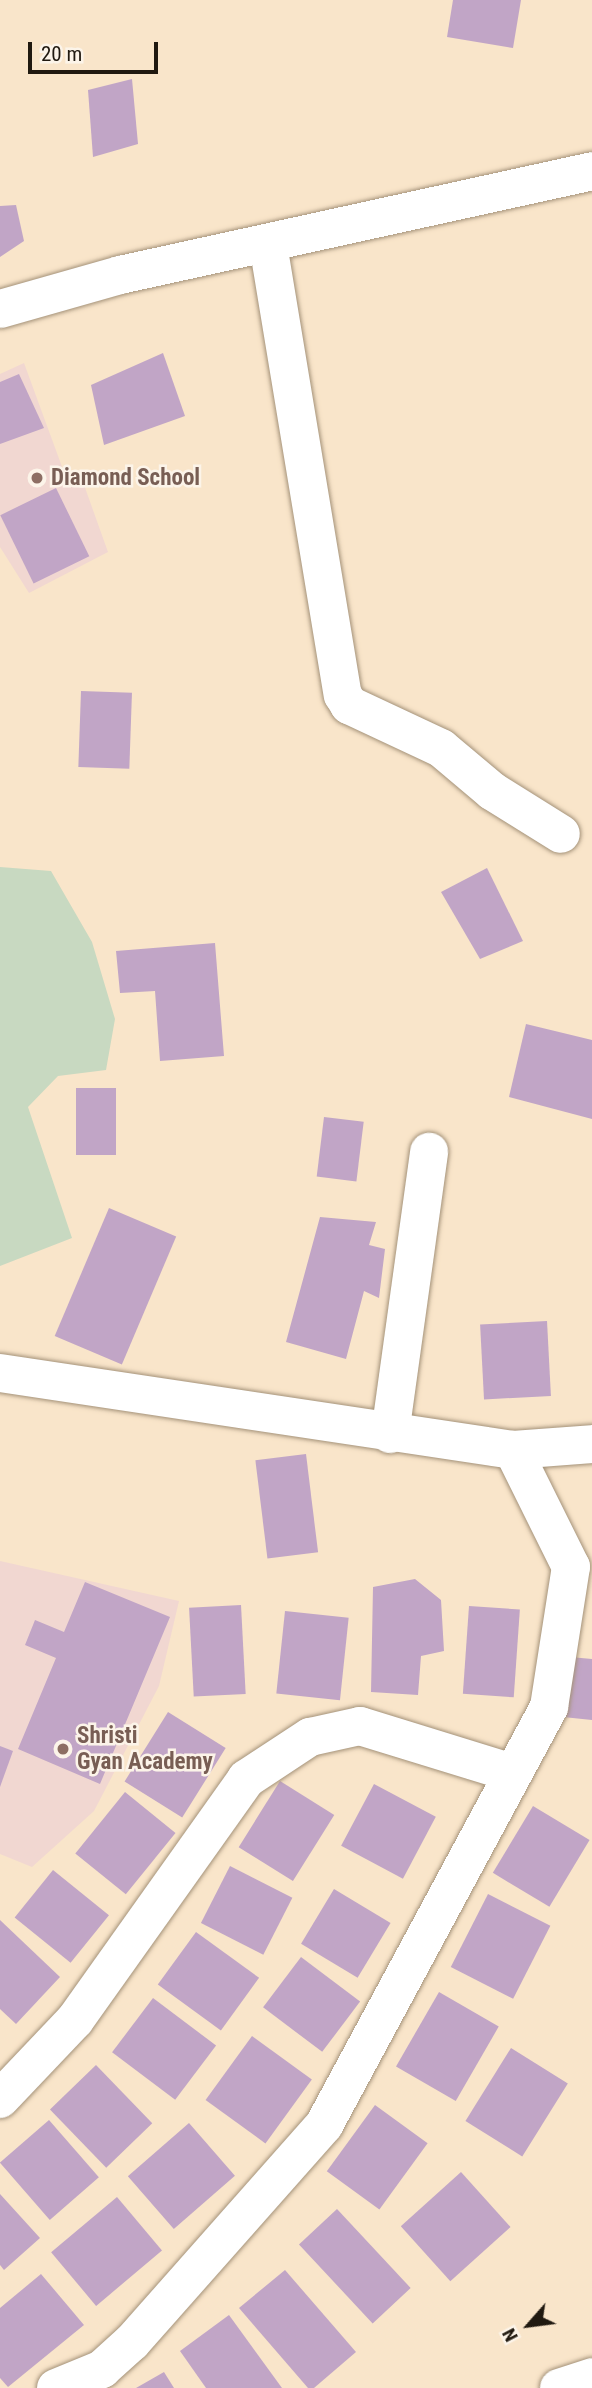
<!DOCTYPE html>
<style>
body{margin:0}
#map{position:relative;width:592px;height:2388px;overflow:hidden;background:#f9e5ca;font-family:"Roboto Condensed",sans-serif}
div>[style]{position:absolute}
.education>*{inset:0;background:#f1d7d1}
.green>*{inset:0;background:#c8d9c1}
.building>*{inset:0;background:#c1a5c6;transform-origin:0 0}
.roads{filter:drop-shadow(0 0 2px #a49279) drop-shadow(0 0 2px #a49279)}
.street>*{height:38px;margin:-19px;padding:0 19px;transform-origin:19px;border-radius:19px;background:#fff}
.dots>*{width:19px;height:19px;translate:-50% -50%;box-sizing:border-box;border:4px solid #fcf4e9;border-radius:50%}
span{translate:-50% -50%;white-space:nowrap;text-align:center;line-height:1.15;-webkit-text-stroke:5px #fcf4e9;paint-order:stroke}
.education-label{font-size:23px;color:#785e54;font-weight:700}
.left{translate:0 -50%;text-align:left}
.north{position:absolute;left:494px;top:2290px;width:70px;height:70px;-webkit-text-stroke:5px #fcf4e9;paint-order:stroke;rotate:242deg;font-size:19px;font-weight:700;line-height:28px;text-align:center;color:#201910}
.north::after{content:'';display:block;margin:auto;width:24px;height:32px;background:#201910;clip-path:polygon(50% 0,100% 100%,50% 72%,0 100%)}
.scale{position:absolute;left:28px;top:42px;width:130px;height:32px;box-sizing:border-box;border:4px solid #201910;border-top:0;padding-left:9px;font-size:21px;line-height:24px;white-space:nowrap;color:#201910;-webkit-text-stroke:5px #fcf4e9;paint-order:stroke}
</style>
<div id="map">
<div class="education">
<i style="clip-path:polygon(24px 363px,65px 475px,83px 482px,108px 552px,29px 593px,0 547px,0 374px)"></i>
<i style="clip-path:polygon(0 1561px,179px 1601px,159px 1686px,94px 1811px,32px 1867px,0 1854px)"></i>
</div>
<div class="green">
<i style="clip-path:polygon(0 867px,51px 871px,92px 942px,115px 1019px,106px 1070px,58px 1076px,28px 1107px,72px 1238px,0 1266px)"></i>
</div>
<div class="building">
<i style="clip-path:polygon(453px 0,521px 0,513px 48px,447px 37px)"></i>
<i style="clip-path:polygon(132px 79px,138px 144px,93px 157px,88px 90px)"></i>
<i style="clip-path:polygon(16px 205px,24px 241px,0 257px,0 206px)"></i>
<i style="clip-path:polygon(163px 353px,185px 416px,104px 445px,91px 385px)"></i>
<i style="clip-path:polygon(19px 374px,44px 428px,0 444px,0 382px)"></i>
<i style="left:56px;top:488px;width:76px;height:62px;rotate:64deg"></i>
<i style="left:81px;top:691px;width:51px;height:76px;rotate:2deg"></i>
<i style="clip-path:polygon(487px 868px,523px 941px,480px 959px,441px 892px)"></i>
<i style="clip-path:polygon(215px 943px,224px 1056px,160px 1061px,155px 991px,120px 993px,116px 951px)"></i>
<i style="clip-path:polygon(526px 1024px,592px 1040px,592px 1119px,509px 1097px)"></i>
<i style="left:76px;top:1088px;width:40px;height:67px"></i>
<i style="left:324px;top:1117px;width:40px;height:60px;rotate:7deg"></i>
<i style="left:109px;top:1208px;width:73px;height:139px;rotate:23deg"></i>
<i style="clip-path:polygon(320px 1217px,376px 1222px,369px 1245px,385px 1249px,379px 1298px,364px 1291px,346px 1359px,286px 1342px)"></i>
<i style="left:547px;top:1321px;width:75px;height:67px;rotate:87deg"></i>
<i style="left:306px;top:1454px;width:99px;height:51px;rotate:83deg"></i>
<i style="clip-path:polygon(415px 1579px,441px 1600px,444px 1651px,421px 1656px,418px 1695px,371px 1692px,373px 1587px)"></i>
<i style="clip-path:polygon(85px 1582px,170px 1617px,100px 1784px,18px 1749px,56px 1658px,25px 1645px,35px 1620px,64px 1632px)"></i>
<i style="left:241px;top:1605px;width:89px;height:52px;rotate:87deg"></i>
<i style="left:469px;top:1606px;width:51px;height:88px;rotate:4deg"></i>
<i style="left:285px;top:1611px;width:64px;height:83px;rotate:6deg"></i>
<i style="clip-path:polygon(570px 1657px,592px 1659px,592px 1720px,563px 1717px)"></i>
<i style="left:168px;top:1712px;width:68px;height:82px;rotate:32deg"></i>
<i style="clip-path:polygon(0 1746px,13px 1751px,0 1787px)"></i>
<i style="left:280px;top:1781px;width:64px;height:78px;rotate:32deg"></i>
<i style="left:374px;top:1784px;width:70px;height:70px;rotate:28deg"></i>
<i style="left:125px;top:1792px;width:65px;height:79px;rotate:39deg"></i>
<i style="left:533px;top:1806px;width:66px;height:78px;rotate:31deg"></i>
<i style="left:230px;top:1866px;width:70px;height:64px;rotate:27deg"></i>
<i style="left:53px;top:1870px;width:72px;height:61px;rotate:39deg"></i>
<i style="left:334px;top:1889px;width:66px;height:64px;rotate:31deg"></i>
<i style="left:488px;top:1894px;width:70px;height:82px;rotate:27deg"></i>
<i style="clip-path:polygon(0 1920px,60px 1977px,16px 2024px,0 2009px)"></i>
<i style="left:196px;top:1932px;width:78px;height:65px;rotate:36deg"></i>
<i style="left:301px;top:1957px;width:74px;height:63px;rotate:37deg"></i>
<i style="left:439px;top:1992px;width:69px;height:86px;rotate:30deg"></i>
<i style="left:153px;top:1998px;width:79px;height:68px;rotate:37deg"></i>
<i style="left:252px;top:2036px;width:74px;height:79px;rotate:36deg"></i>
<i style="left:511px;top:2048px;width:67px;height:86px;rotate:32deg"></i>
<i style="left:96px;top:2065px;width:81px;height:64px;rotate:46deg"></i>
<i style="left:375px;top:2105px;width:65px;height:82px;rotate:36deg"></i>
<i style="left:49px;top:2120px;width:76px;height:65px;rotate:49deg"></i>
<i style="left:189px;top:2123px;width:70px;height:81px;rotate:49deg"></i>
<i style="left:461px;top:2172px;width:74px;height:81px;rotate:48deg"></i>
<i style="clip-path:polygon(0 2194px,40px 2238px,4px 2270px,0 2265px)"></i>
<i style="left:117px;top:2197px;width:70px;height:86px;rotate:50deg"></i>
<i style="left:337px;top:2209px;width:108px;height:52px;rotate:47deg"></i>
<i style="clip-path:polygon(285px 2270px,356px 2352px,314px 2388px,308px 2388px,239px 2308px)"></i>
<i style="clip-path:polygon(41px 2274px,84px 2325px,8px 2387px,0 2378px,0 2308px)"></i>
<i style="clip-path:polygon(229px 2315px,282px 2388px,206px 2388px,180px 2351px)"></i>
<i style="clip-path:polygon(164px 2372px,174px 2388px,136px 2388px)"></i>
</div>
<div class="roads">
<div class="street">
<i style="left:268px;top:244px;width:457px;rotate:80.6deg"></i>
<i style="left:343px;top:695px;width:12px;rotate:59deg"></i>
<i style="left:349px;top:705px;width:102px;rotate:25.1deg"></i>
<i style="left:441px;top:748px;width:67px;rotate:40.1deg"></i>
<i style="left:492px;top:791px;width:81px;rotate:31.9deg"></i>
<i style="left:0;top:309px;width:125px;rotate:-15.8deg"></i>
<i style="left:120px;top:275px;width:483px;rotate:-12.4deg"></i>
<i style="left:0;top:1373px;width:519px;rotate:8.54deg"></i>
<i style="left:513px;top:1450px;width:79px;rotate:-4.3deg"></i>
<i style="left:390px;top:1434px;width:285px;rotate:-82.1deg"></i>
<i style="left:0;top:2099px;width:109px;rotate:-46.5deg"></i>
<i style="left:75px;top:2020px;width:296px;rotate:-54.6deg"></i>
<i style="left:246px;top:1779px;width:77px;rotate:-33.3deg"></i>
<i style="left:310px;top:1737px;width:51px;rotate:-12.4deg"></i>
<i style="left:360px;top:1726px;width:160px;rotate:17.1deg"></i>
<i style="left:56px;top:2388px;width:50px;rotate:-22.4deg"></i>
<i style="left:102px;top:2369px;width:40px;rotate:-42deg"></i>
<i style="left:132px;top:2342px;width:290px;rotate:-48.5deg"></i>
<i style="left:324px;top:2125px;width:475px;rotate:-61.7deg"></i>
<i style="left:549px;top:1707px;width:142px;rotate:-81.1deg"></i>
<i style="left:571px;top:1567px;width:131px;rotate:-116.4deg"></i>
<i style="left:559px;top:2388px;width:35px;rotate:-18deg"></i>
</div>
</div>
<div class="dots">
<i style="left:37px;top:478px;background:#8d6e63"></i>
<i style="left:63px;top:1749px;background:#8d6e63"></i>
</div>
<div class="education-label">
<span class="left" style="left:51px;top:478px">Diamond School</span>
<span class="left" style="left:77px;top:1749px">Shristi<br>Gyan Academy</span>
</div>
<div class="north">N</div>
<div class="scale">20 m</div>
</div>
